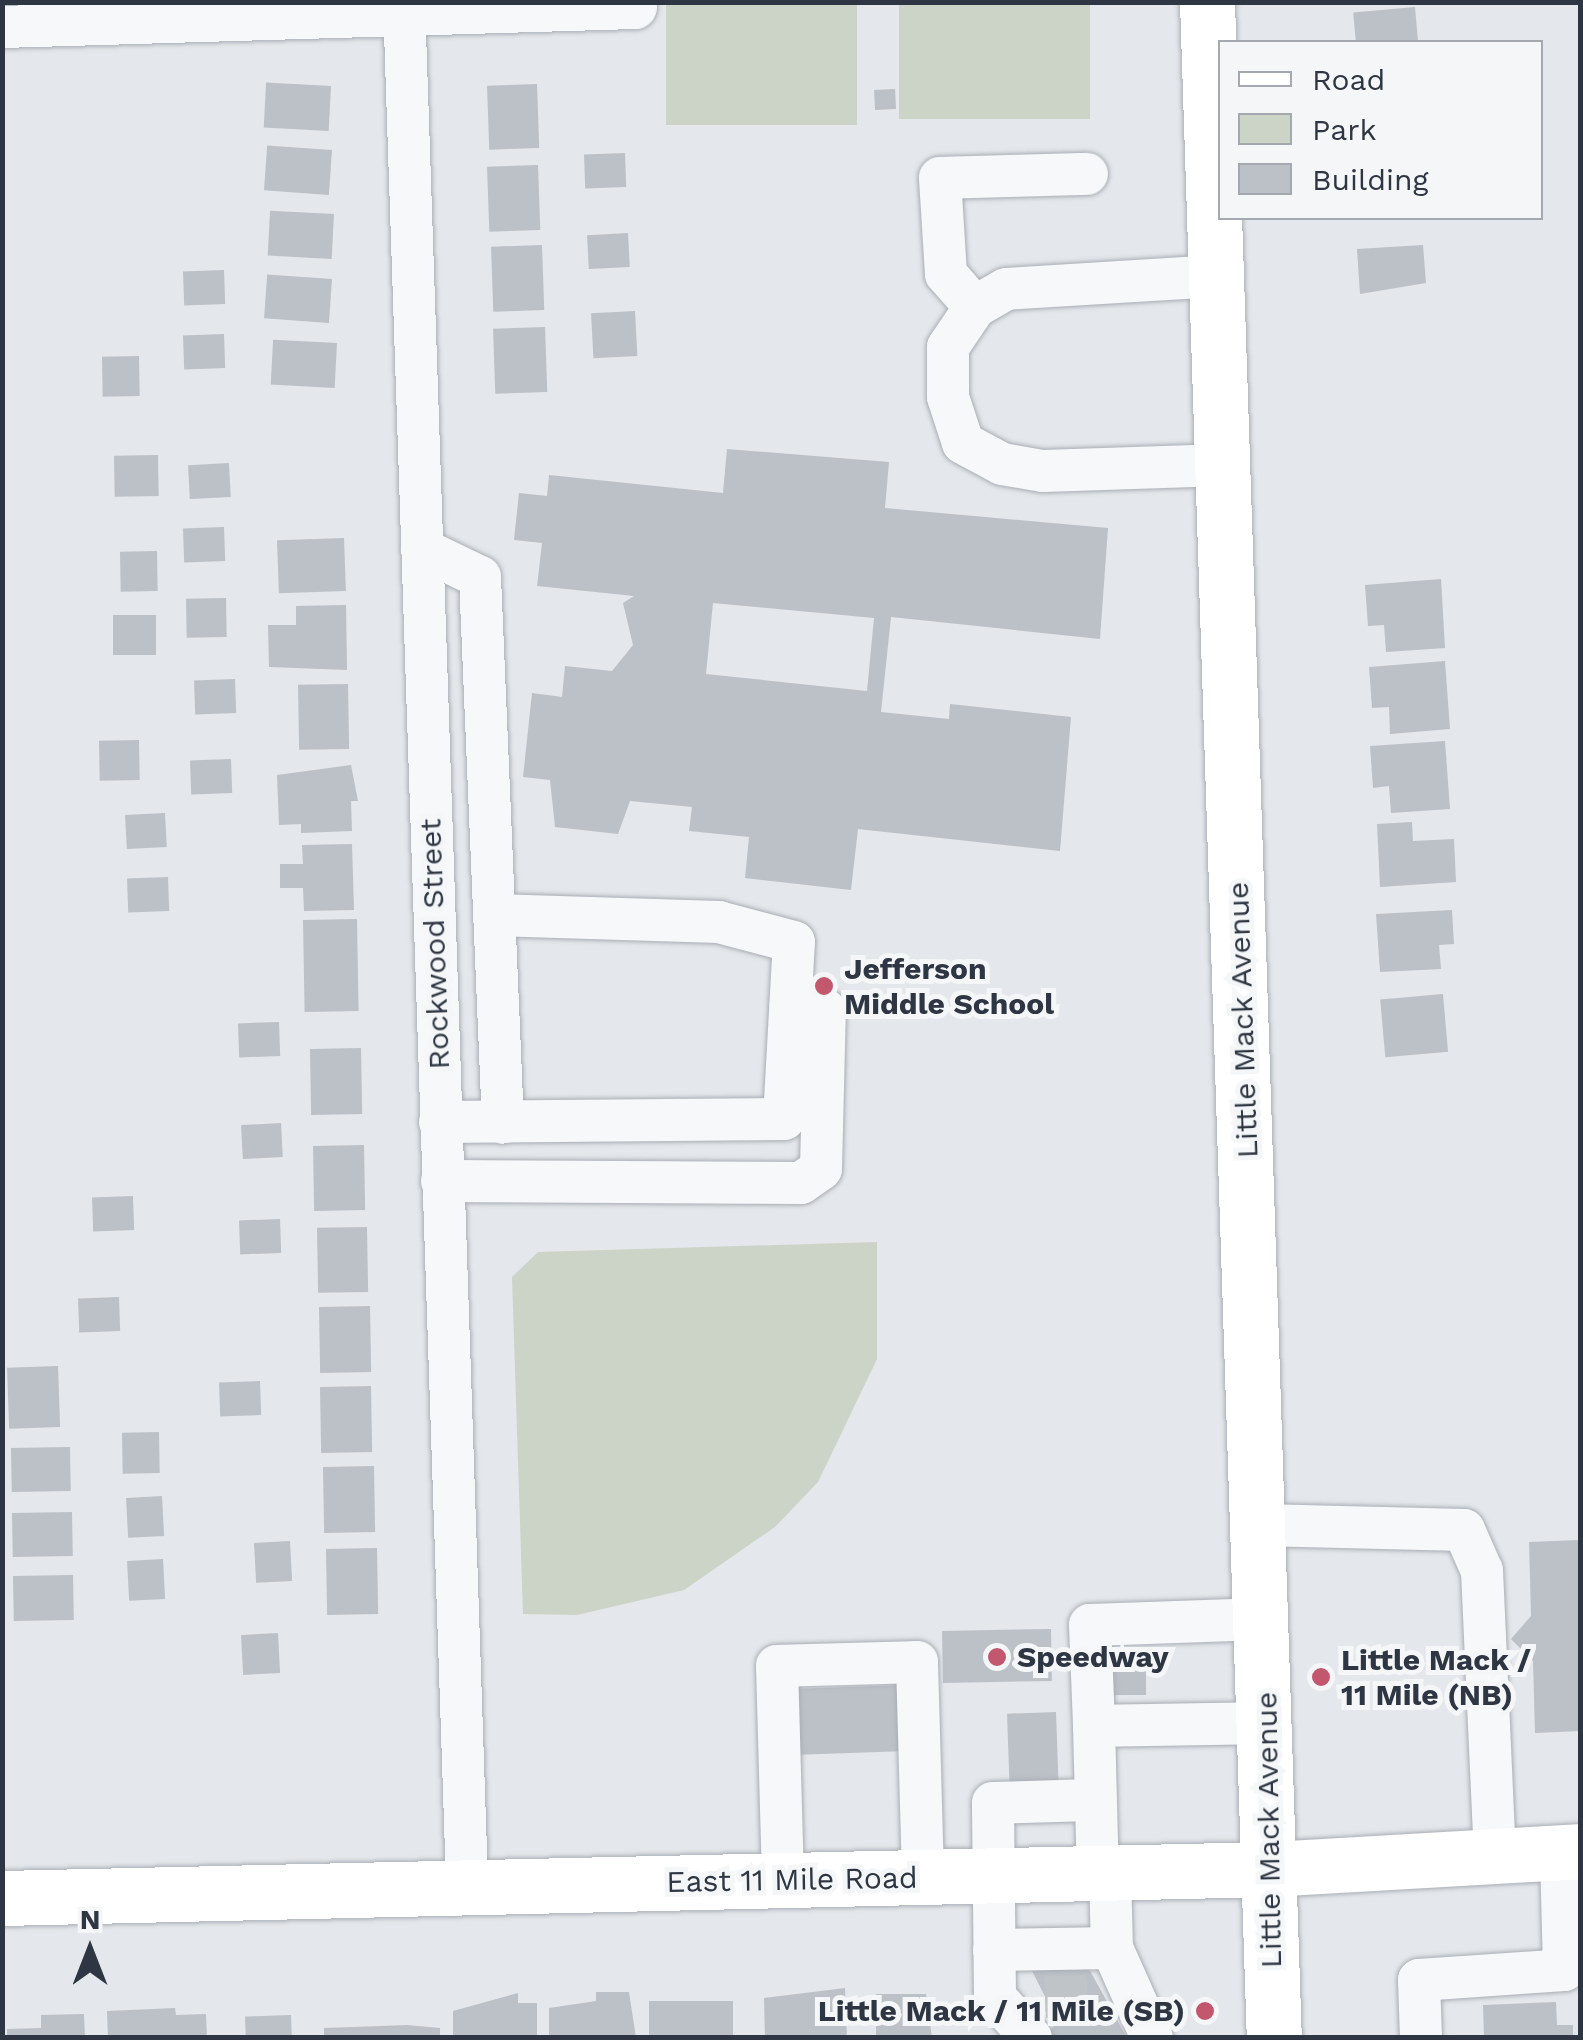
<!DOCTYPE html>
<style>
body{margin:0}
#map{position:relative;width:1583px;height:2040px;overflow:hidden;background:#e4e7eb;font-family:"Work Sans",sans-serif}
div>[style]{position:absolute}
.green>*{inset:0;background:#cbd4c6;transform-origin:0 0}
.building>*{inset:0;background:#bcc1c7;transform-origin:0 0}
.minor-tunnel>*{height:42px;margin-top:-21px;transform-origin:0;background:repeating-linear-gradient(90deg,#bfc4c9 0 42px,transparent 0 63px)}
.roads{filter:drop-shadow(0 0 2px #a9aeb5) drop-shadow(0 0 2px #a9aeb5)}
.minor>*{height:42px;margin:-21px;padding:0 21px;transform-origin:21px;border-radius:21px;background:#f7f8f9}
.major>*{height:55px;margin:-27.5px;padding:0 27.5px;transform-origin:27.5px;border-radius:27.5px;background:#fff}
.dots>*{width:28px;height:28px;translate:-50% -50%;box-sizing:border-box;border:5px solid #f4f6f8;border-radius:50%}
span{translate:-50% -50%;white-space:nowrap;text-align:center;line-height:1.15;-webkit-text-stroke:10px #f4f6f8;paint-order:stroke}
.street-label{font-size:30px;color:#2d3642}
.poi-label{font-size:30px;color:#2d3642;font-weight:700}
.left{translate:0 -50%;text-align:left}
.right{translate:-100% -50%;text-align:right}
.frame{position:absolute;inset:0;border:5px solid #2d3642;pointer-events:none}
.legend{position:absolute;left:1218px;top:40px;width:325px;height:180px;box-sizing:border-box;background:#f4f6f8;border:2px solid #a4a9af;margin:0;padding:12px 18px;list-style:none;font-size:30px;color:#2d3642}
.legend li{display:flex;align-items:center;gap:20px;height:50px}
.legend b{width:50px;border:2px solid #a4a9af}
.north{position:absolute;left:40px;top:1900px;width:100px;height:100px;-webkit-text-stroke:8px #f4f6f8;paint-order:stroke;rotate:0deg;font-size:28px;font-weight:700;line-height:40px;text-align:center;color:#2d3642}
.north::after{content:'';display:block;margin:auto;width:35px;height:45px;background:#2d3642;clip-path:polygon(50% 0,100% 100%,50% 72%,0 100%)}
</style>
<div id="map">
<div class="green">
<i style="left:666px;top:3px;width:191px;height:122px"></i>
<i style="left:899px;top:3px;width:191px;height:116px"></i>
<i style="clip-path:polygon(877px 1242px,877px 1359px,818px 1482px,775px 1527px,684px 1590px,577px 1615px,523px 1614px,512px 1277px,538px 1252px)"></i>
</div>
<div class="building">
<i style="left:1415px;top:7px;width:35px;height:62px;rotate:85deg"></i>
<i style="left:537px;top:84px;width:64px;height:50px;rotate:88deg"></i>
<i style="left:331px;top:86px;width:45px;height:65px;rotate:93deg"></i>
<i style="left:895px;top:89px;width:20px;height:21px;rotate:87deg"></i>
<i style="left:332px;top:150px;width:45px;height:65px;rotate:94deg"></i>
<i style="left:625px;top:153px;width:34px;height:41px;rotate:88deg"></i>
<i style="left:538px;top:165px;width:65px;height:51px;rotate:88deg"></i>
<i style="left:334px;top:214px;width:45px;height:64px;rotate:93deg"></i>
<i style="left:628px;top:233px;width:34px;height:41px;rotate:87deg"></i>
<i style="left:542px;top:245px;width:65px;height:51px;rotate:88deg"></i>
<i style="clip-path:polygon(1423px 245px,1426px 283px,1360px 294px,1357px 249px)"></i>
<i style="left:224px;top:270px;width:34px;height:41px;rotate:88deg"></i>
<i style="left:332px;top:279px;width:44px;height:65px;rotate:94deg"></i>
<i style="left:635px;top:311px;width:45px;height:44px;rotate:87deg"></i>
<i style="left:545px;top:327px;width:65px;height:52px;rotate:88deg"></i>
<i style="left:224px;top:334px;width:34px;height:41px;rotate:88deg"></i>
<i style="left:337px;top:343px;width:45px;height:64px;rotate:93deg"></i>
<i style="left:139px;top:356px;width:40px;height:37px;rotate:89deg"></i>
<i style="clip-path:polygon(evenodd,727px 449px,889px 462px,885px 508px,1108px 528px,1100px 639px,891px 617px,881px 712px,949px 719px,950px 704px,1071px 717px,1060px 851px,858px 829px,851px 890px,745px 878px,749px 837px,689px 831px,692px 807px,630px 801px,618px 834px,555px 827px,550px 780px,523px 777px,532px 693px,562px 697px,565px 666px,612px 671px,633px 645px,623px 603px,634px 596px,537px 586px,542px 543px,514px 540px,519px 493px,547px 496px,549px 475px,723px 493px,727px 449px,713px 603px,874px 618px,867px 691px,706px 674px,713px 603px)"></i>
<i style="left:158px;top:455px;width:41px;height:44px;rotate:89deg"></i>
<i style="left:229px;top:463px;width:34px;height:41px;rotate:87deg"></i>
<i style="left:224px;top:527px;width:34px;height:41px;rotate:88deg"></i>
<i style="left:344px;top:538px;width:53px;height:67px;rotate:88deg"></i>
<i style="left:157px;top:551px;width:40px;height:37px;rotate:89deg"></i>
<i style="clip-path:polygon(1441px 579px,1445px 648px,1386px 652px,1384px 625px,1368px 626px,1365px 585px)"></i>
<i style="left:226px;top:598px;width:39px;height:40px;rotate:89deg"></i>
<i style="clip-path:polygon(346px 605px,347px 670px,269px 667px,268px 625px,296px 625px,296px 606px)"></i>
<i style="left:113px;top:615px;width:43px;height:40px"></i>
<i style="clip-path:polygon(1445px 661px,1450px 729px,1390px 734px,1389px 707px,1372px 708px,1369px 667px)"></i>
<i style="left:235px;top:679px;width:34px;height:41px;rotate:88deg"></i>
<i style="left:348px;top:684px;width:65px;height:50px;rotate:89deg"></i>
<i style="left:139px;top:740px;width:40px;height:40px;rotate:89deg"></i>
<i style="clip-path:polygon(1445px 741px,1450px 809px,1391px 813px,1389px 786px,1373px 788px,1370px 746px)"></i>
<i style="left:231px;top:759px;width:34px;height:41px;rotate:88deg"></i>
<i style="clip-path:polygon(351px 765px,358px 801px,351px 801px,352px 831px,301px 833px,301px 824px,279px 825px,277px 775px)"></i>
<i style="left:165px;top:813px;width:34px;height:40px;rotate:87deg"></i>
<i style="clip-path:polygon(1412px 822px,1413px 841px,1454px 839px,1456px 882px,1380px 887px,1377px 824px)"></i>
<i style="clip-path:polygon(352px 844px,354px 910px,304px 911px,303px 888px,280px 888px,280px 864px,303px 864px,302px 845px)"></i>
<i style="left:168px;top:877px;width:34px;height:41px;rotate:88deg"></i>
<i style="clip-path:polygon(1452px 910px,1454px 944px,1439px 945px,1441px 969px,1380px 972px,1376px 914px)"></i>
<i style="left:357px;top:919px;width:92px;height:54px;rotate:89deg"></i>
<i style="left:1443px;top:994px;width:58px;height:63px;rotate:85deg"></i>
<i style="left:279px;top:1022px;width:34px;height:41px;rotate:88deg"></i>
<i style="left:361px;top:1048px;width:66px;height:51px;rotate:89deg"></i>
<i style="left:281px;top:1123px;width:34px;height:40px;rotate:87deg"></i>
<i style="left:364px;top:1145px;width:65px;height:51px;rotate:89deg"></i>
<i style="left:133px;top:1196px;width:34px;height:41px;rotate:88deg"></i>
<i style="left:280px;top:1219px;width:34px;height:41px;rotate:88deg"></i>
<i style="left:367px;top:1227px;width:65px;height:50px;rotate:89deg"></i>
<i style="left:119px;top:1297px;width:34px;height:41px;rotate:88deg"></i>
<i style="left:370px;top:1306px;width:66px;height:51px;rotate:89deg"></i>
<i style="left:58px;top:1366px;width:61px;height:51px;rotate:88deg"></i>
<i style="left:260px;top:1381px;width:34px;height:41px;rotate:88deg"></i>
<i style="left:371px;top:1386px;width:66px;height:51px;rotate:89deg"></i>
<i style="left:159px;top:1432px;width:41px;height:37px;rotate:89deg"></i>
<i style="left:70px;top:1447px;width:44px;height:59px;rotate:89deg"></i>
<i style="left:374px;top:1466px;width:66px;height:51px;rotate:89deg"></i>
<i style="left:162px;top:1496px;width:40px;height:36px;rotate:87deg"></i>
<i style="left:72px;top:1512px;width:44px;height:60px;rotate:89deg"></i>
<i style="clip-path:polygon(1580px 1540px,1580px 1731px,1535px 1733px,1533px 1661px,1511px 1639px,1531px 1616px,1529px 1542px)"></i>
<i style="left:290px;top:1541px;width:40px;height:36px;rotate:87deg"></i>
<i style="left:377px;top:1548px;width:66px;height:51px;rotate:89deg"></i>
<i style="left:163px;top:1559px;width:40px;height:36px;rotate:87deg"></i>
<i style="left:73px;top:1575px;width:45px;height:60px;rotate:89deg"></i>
<i style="left:1051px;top:1629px;width:52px;height:109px;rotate:89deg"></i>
<i style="left:278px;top:1633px;width:40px;height:37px;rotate:87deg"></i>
<i style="left:1146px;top:1655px;width:40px;height:42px;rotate:90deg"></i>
<i style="left:905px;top:1685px;width:66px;height:116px;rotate:88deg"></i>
<i style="left:1056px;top:1712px;width:73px;height:49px;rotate:88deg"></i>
<i style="clip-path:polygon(1088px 1967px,1127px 2038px,1042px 2038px,1058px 2022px,1031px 1969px)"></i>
<i style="clip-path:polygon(845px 1988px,847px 2038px,765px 2038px,764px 1998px)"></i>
<i style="clip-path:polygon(596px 1992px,629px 1992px,636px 2038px,549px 2038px,549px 2008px,596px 2001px)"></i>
<i style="clip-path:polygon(518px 1993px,518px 2003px,537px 2003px,537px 2038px,453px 2038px,453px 2011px)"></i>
<i style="clip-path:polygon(876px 1994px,926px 1994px,932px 2038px,876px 2035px)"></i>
<i style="left:733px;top:2001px;width:37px;height:84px;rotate:90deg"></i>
<i style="clip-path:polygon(1556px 2002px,1557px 2025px,1573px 2025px,1573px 2038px,1484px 2038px,1483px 2005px)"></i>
<i style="clip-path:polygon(175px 2008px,176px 2015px,206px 2014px,207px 2038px,108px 2038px,107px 2011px)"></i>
<i style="clip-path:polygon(84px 2014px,85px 2038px,7px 2038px,7px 2029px,41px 2028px,41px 2015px)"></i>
<i style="left:291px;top:2015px;width:23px;height:46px;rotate:88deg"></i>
<i style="clip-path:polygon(407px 2025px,440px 2028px,440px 2038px,324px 2038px,324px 2028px)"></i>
</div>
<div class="minor-tunnel">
<i style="left:1045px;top:1997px;width:59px;rotate:-1.9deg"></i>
</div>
<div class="roads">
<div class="minor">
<i style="left:404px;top:2px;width:1885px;rotate:88.08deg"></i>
<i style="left:2px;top:27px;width:634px;rotate:-1.72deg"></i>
<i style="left:1217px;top:276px;width:211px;rotate:176.5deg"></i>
<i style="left:1006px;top:289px;width:36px;rotate:150deg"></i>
<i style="left:975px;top:307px;width:48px;rotate:124deg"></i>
<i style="left:948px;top:347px;width:50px;rotate:90deg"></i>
<i style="left:948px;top:397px;width:48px;rotate:71.9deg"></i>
<i style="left:963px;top:443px;width:44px;rotate:28.3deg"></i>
<i style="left:1002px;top:464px;width:42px;rotate:9.7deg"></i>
<i style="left:1043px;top:471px;width:181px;rotate:-1.9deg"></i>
<i style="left:975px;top:307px;width:44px;rotate:-131.3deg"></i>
<i style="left:946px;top:274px;width:96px;rotate:-93.6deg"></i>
<i style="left:940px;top:178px;width:147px;rotate:-1.6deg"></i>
<i style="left:422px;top:549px;width:64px;rotate:25.8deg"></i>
<i style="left:480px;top:577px;width:546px;rotate:87.59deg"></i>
<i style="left:440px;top:1122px;width:344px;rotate:-0.5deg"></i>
<i style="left:784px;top:1119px;width:177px;rotate:-86.8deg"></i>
<i style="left:794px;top:942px;width:78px;rotate:-165.1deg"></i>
<i style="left:719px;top:922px;width:225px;rotate:-178.2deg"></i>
<i style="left:442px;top:1181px;width:359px;rotate:0.3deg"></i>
<i style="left:801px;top:1183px;width:24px;rotate:-35deg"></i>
<i style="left:821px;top:1169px;width:159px;rotate:-88.6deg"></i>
<i style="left:825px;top:1010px;width:35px;rotate:-170deg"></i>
<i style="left:1261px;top:1525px;width:203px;rotate:1.4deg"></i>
<i style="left:1464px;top:1530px;width:45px;rotate:66.3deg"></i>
<i style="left:1482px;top:1571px;width:285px;rotate:87.4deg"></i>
<i style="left:1263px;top:1619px;width:173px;rotate:178deg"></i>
<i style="left:1090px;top:1625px;width:101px;rotate:87.7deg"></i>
<i style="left:1094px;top:1726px;width:172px;rotate:-1deg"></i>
<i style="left:1094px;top:1726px;width:148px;rotate:88.5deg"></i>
<i style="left:1110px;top:1873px;width:75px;rotate:88.5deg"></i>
<i style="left:1112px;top:1948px;width:98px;rotate:66deg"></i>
<i style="left:783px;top:1880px;width:214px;rotate:-91.6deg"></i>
<i style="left:777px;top:1666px;width:140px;rotate:-1.6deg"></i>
<i style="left:917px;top:1662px;width:215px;rotate:88.4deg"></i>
<i style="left:994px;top:1950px;width:118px;rotate:-1deg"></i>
<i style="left:1031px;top:2038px;width:55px;rotate:-131.3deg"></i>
<i style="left:995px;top:1997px;width:194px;rotate:-90.6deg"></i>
<i style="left:993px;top:1803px;width:102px;rotate:-1.7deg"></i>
<i style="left:1421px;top:2038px;width:58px;rotate:-92deg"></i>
<i style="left:1419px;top:1980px;width:145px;rotate:-3.9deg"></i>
<i style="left:1564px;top:1970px;width:118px;rotate:-91.5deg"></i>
</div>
<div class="major">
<i style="left:1207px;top:2px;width:2037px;rotate:88.12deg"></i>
<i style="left:2px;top:1898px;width:1267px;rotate:-1.31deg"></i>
<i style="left:1269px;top:1869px;width:312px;rotate:-3.3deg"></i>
</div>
</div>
<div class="dots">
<i style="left:824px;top:986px;background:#c2576e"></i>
<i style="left:997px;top:1657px;background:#c2576e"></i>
<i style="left:1321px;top:1677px;background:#c2576e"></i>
<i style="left:1205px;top:2011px;background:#c2576e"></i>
</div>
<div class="street-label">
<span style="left:435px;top:944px;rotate:-92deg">Rockwood Street</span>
<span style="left:1243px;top:1020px;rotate:-92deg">Little Mack Avenue</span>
<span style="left:1269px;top:1830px;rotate:-91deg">Little Mack Avenue</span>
<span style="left:792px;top:1880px;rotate:-1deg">East 11 Mile Road</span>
</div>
<div class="poi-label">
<span class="left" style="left:844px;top:986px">Jefferson<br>Middle School</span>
<span class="left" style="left:1017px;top:1657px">Speedway</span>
<span class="left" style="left:1341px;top:1677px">Little Mack /<br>11 Mile (NB)</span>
<span class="right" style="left:1185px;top:2011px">Little Mack / 11 Mile (SB)</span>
</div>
<div class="frame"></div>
<ul class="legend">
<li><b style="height:12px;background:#fff"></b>Road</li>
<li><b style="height:28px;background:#cbd4c6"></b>Park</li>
<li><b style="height:28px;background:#bcc1c7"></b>Building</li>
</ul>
<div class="north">N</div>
</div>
